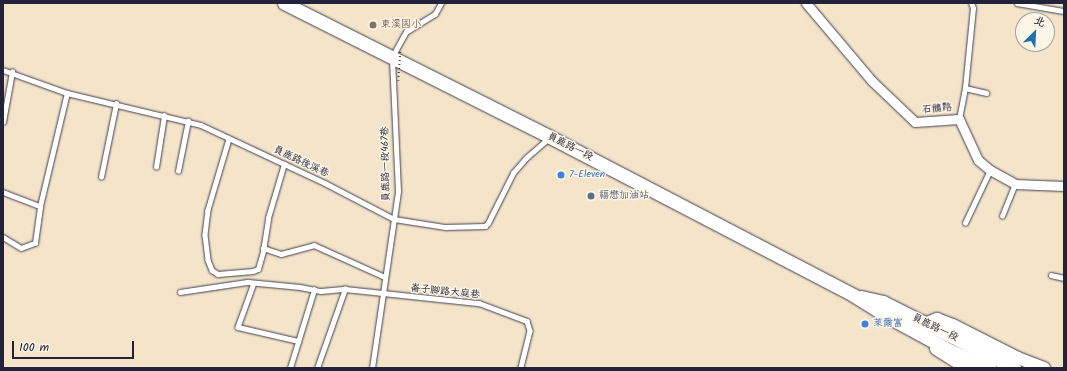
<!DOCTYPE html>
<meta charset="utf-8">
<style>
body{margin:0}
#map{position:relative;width:1067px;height:371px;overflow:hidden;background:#f4e4c9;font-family:Kalam,"LXGW WenKai TC",sans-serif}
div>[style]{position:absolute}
.roads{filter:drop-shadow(0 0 1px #423f50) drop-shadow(0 0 1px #423f50)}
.service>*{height:4.5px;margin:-2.25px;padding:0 2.25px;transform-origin:2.25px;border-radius:2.25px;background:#fff}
.minor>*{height:9px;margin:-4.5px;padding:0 4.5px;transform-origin:4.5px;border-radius:4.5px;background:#fff}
.tertiary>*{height:12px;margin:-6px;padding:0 6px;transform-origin:6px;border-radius:6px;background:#fff}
.secondary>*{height:13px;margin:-6.5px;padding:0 6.5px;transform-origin:6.5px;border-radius:6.5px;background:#fff}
.path-bridge>*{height:1.5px;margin-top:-0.75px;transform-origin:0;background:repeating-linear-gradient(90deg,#423f50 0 1px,transparent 0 4px)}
.dots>*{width:11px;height:11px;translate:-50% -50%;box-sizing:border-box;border:2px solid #fcf5e5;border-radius:50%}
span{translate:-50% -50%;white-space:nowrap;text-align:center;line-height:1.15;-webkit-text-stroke:3px #fcf5e5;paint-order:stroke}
.education-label{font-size:10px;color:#785e54}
.left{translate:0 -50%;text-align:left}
.street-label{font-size:10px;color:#22223b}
.shop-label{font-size:10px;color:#366cbe}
.service-label{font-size:10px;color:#4e5e75}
.frame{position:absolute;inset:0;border:4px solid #22223b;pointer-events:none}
.north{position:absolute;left:1015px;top:12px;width:40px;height:40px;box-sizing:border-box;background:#fcf5e5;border:1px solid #a5a1a1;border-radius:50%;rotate:24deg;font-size:11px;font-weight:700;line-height:16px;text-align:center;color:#22223b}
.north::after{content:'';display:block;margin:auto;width:14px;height:18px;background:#1f6fb2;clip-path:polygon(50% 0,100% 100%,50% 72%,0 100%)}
.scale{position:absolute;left:12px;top:341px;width:122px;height:18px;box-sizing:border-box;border:2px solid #22223b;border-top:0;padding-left:5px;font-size:12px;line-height:14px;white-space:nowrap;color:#22223b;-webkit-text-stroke:3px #fcf5e5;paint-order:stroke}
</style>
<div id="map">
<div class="roads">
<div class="service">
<i style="left:1017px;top:3px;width:48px;rotate:9.7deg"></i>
<i style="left:3px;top:70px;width:68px;rotate:19.8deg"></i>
<i style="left:67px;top:93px;width:138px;rotate:13.4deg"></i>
<i style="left:201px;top:125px;width:137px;rotate:25.1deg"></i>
<i style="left:325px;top:183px;width:78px;rotate:27.6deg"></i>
<i style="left:394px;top:219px;width:52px;rotate:8.9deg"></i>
<i style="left:445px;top:227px;width:40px;rotate:-1.4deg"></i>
<i style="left:485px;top:226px;width:4px;rotate:-45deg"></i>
<i style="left:488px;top:223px;width:56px;rotate:-63.4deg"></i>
<i style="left:513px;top:173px;width:20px;rotate:-49deg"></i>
<i style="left:526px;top:158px;width:30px;rotate:-41deg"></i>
<i style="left:965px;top:88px;width:22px;rotate:13deg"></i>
<i style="left:959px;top:119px;width:32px;rotate:-79deg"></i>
<i style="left:965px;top:88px;width:80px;rotate:-84.3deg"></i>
<i style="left:973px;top:8px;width:5px;rotate:-112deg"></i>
<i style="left:3px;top:122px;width:51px;rotate:-79.8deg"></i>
<i style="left:229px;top:139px;width:74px;rotate:106.5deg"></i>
<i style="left:208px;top:210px;width:25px;rotate:97deg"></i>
<i style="left:205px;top:235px;width:25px;rotate:83deg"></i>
<i style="left:208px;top:260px;width:11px;rotate:68deg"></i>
<i style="left:212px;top:270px;width:7px;rotate:34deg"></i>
<i style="left:218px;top:274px;width:35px;rotate:-5deg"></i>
<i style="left:253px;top:271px;width:5px;rotate:-22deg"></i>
<i style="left:258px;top:269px;width:19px;rotate:-74deg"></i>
<i style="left:263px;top:251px;width:33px;rotate:-81deg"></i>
<i style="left:268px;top:218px;width:56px;rotate:-73.5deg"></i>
<i style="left:156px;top:167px;width:52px;rotate:-81.1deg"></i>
<i style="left:178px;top:171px;width:51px;rotate:-78.7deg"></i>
<i style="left:101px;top:177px;width:75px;rotate:-78.4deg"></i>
<i style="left:3px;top:192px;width:40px;rotate:21deg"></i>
<i style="left:1002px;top:216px;width:35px;rotate:-68deg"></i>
<i style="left:965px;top:223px;width:59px;rotate:-64.7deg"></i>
<i style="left:3px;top:237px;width:21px;rotate:31deg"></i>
<i style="left:21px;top:248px;width:15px;rotate:-20deg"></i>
<i style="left:35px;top:243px;width:37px;rotate:-82deg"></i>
<i style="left:40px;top:206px;width:116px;rotate:-76.6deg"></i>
<i style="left:263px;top:248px;width:19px;rotate:18deg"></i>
<i style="left:281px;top:254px;width:34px;rotate:-15deg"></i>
<i style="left:314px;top:245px;width:78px;rotate:24.3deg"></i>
<i style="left:1051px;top:275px;width:13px;rotate:13deg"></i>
<i style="left:254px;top:283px;width:47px;rotate:110deg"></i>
<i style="left:238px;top:327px;width:62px;rotate:13.1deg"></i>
<i style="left:180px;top:292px;width:69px;rotate:-8.4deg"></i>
<i style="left:248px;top:282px;width:52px;rotate:5.5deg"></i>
<i style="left:300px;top:287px;width:21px;rotate:11deg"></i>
<i style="left:321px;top:291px;width:24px;rotate:-5deg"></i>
<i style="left:345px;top:289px;width:135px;rotate:6deg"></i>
<i style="left:479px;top:303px;width:51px;rotate:20.6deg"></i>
<i style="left:527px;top:321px;width:10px;rotate:73deg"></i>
<i style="left:530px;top:331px;width:38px;rotate:104deg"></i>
<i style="left:290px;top:368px;width:82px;rotate:-72.9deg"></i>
<i style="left:317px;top:368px;width:84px;rotate:-70.5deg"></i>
<i style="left:372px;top:368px;width:179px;rotate:-81.6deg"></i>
<i style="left:398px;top:191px;width:134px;rotate:-92.6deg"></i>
<i style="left:392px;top:57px;width:29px;rotate:-61deg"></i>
<i style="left:406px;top:32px;width:34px;rotate:-32deg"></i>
<i style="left:435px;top:14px;width:13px;rotate:-61deg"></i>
</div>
<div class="minor">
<i style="left:806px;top:3px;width:102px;rotate:49.8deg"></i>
<i style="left:872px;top:81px;width:59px;rotate:43.6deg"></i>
<i style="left:915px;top:122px;width:44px;rotate:-3.9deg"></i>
<i style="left:959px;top:119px;width:45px;rotate:65.1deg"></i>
<i style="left:978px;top:160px;width:16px;rotate:40deg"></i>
<i style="left:990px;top:170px;width:29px;rotate:29deg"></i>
<i style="left:1015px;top:184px;width:49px;rotate:2.3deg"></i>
</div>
<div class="tertiary">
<i style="left:923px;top:330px;width:8px;rotate:-60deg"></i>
<i style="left:927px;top:323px;width:11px;rotate:-22deg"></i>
<i style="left:937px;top:319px;width:17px;rotate:21deg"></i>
<i style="left:953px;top:325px;width:73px;rotate:26.9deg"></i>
<i style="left:1018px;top:358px;width:28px;rotate:21deg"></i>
<i style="left:936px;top:349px;width:36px;rotate:32deg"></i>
</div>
<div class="secondary">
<i style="left:284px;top:3px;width:298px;rotate:26.7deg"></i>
<i style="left:550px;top:137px;width:342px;rotate:27.5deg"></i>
<i style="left:853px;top:295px;width:36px;rotate:32deg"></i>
<i style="left:883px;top:314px;width:77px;rotate:28.6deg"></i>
<i style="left:951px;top:351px;width:42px;rotate:24.1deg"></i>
<i style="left:861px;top:297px;width:23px;rotate:13deg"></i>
<i style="left:883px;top:302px;width:147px;rotate:26.7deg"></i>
</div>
</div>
<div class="path-bridge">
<i style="left:398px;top:81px;width:30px;rotate:-86deg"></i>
</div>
<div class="dots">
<i style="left:373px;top:25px;background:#8d6e63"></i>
<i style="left:561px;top:175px;background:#3f7fe0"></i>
<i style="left:591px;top:196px;background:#5c6f8a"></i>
<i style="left:865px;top:324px;background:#3f7fe0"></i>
</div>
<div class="education-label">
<span class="left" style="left:381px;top:25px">東溪國小</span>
</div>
<div class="street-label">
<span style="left:937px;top:109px;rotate:-5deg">石鵝路</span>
<span style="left:570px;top:147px;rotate:27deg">員鹿路一段</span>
<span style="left:301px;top:162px;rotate:25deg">員鹿路後溪巷</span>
<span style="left:386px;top:164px;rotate:-91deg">員鹿路一段467巷</span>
<span style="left:445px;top:292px;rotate:6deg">崙子腳路大庭巷</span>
<span style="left:935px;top:328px;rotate:26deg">員鹿路一段</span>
</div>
<div class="shop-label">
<span class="left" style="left:569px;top:175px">7-Eleven</span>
<span class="left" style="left:873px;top:324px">萊爾富</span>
</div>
<div class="service-label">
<span class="left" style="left:599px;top:196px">福懋加油站</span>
</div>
<div class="frame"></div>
<div class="north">北</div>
<div class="scale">100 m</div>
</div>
